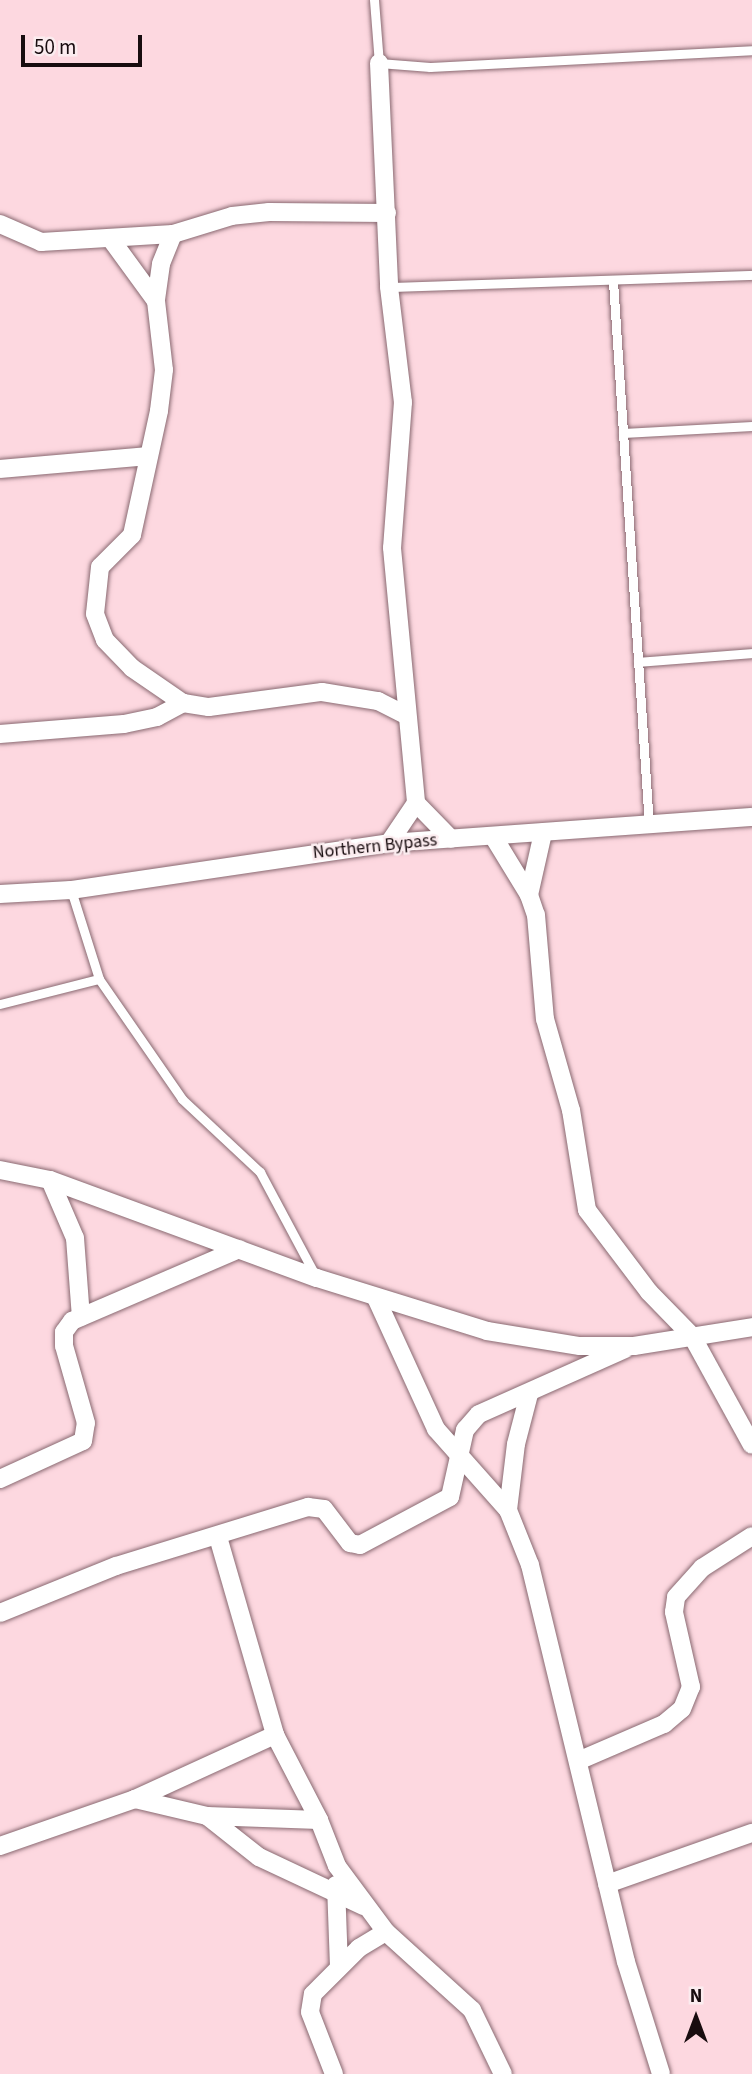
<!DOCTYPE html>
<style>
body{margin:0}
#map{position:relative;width:752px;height:2074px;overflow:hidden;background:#fdd8e0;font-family:"Source Sans 3",sans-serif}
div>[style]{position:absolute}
.roads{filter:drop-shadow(0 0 2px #896971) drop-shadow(0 0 2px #896971)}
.service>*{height:9px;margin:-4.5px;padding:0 4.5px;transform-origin:4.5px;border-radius:4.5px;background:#fff}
.minor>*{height:18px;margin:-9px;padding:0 9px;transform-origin:9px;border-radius:9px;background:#fff}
span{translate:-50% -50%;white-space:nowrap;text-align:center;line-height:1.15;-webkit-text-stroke:5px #fbecef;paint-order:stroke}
.street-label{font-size:18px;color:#180c0f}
.north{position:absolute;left:661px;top:1983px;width:70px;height:70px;-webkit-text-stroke:5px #fbecef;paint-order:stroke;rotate:0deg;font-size:19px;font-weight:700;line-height:28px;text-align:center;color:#180c0f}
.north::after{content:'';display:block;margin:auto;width:24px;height:32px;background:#180c0f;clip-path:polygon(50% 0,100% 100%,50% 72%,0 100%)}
.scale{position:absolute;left:21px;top:35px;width:121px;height:32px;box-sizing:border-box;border:4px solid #180c0f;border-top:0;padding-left:9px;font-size:21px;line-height:24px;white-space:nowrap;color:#180c0f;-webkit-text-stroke:5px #fbecef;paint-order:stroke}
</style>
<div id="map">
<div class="roads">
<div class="service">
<i style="left:374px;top:0;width:63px;rotate:85.5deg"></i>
<i style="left:379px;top:63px;width:51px;rotate:4.5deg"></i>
<i style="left:430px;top:67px;width:322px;rotate:-3deg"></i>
<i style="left:613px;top:281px;width:546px;rotate:86.22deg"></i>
<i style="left:389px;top:287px;width:363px;rotate:-1.9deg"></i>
<i style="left:623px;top:433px;width:129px;rotate:-3.1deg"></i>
<i style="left:638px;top:662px;width:114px;rotate:-4.5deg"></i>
<i style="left:71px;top:890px;width:93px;rotate:72.5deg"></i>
<i style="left:99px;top:979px;width:146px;rotate:55.3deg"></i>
<i style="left:182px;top:1099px;width:107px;rotate:43.1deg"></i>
<i style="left:260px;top:1172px;width:117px;rotate:61.9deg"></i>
<i style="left:0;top:1004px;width:102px;rotate:-14.2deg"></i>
</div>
<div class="minor">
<i style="left:379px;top:63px;width:224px;rotate:87.4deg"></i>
<i style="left:389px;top:287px;width:116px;rotate:83.1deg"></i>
<i style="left:403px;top:402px;width:146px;rotate:94.3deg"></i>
<i style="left:392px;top:548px;width:256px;rotate:84.6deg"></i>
<i style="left:416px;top:803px;width:48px;rotate:124deg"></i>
<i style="left:387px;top:213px;width:118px;rotate:-179.5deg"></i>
<i style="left:269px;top:212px;width:37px;rotate:174deg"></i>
<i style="left:232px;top:216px;width:62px;rotate:163deg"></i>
<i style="left:173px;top:234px;width:32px;rotate:112deg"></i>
<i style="left:161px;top:264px;width:37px;rotate:98deg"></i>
<i style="left:156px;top:301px;width:69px;rotate:83.4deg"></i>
<i style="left:164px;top:370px;width:41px;rotate:97deg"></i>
<i style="left:159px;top:411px;width:127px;rotate:102.3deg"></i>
<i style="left:132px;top:535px;width:45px;rotate:135deg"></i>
<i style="left:100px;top:567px;width:47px;rotate:96.1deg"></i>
<i style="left:95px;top:614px;width:28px;rotate:69deg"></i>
<i style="left:105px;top:640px;width:39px;rotate:46deg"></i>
<i style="left:132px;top:668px;width:62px;rotate:34.5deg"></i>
<i style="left:183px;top:703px;width:26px;rotate:9deg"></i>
<i style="left:209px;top:707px;width:114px;rotate:-7.6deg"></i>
<i style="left:322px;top:692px;width:57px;rotate:9.1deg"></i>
<i style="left:378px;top:701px;width:31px;rotate:27deg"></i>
<i style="left:0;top:224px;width:45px;rotate:23.7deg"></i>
<i style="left:41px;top:242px;width:132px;rotate:-3.5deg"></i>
<i style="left:110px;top:238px;width:78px;rotate:53.9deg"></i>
<i style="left:0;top:469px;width:149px;rotate:-5deg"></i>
<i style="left:0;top:734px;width:124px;rotate:-4.6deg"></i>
<i style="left:124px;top:724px;width:34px;rotate:-12deg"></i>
<i style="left:157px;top:717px;width:30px;rotate:-28deg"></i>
<i style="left:416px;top:803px;width:50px;rotate:45.8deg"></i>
<i style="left:493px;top:836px;width:69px;rotate:58.6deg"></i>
<i style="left:529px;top:895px;width:21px;rotate:71deg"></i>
<i style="left:536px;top:915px;width:104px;rotate:85.1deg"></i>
<i style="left:545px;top:1019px;width:95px;rotate:74.1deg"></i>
<i style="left:571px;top:1110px;width:101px;rotate:80.9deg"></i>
<i style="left:587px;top:1210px;width:103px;rotate:52.9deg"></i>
<i style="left:649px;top:1292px;width:62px;rotate:45.7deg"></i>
<i style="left:692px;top:1336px;width:124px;rotate:61.2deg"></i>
<i style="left:0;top:894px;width:71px;rotate:-3.2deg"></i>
<i style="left:71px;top:890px;width:321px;rotate:-8.4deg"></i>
<i style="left:389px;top:843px;width:364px;rotate:-4.1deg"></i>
<i style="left:529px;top:895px;width:64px;rotate:-77.3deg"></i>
<i style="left:0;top:1170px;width:51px;rotate:11.3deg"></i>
<i style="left:50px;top:1180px;width:284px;rotate:20.2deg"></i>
<i style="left:317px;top:1278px;width:178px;rotate:17.3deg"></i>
<i style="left:487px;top:1331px;width:94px;rotate:9.2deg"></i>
<i style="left:580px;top:1346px;width:54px"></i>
<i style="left:634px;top:1346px;width:120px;rotate:-9.1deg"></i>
<i style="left:50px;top:1180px;width:63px;rotate:66.7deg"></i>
<i style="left:75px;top:1238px;width:79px;rotate:85.7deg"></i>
<i style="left:376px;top:1298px;width:144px;rotate:65.4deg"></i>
<i style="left:436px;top:1429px;width:108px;rotate:48.4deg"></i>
<i style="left:508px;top:1510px;width:59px;rotate:68.2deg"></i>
<i style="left:530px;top:1565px;width:408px;rotate:76.4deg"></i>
<i style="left:626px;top:1962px;width:117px;rotate:72.6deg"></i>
<i style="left:0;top:1479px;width:91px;rotate:-24.6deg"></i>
<i style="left:83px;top:1441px;width:18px;rotate:-81deg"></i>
<i style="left:86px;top:1423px;width:80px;rotate:-105.9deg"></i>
<i style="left:64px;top:1346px;width:14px;rotate:-90deg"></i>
<i style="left:64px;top:1332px;width:14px;rotate:-54deg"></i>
<i style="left:72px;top:1321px;width:182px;rotate:-23.3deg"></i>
<i style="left:508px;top:1510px;width:66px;rotate:-83.1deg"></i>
<i style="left:516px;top:1444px;width:52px;rotate:-75.4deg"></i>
<i style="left:218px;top:1537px;width:206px;rotate:73.9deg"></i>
<i style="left:275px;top:1735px;width:96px;rotate:62.6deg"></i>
<i style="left:319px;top:1820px;width:49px;rotate:68.6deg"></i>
<i style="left:337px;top:1866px;width:82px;rotate:53.4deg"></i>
<i style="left:386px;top:1932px;width:116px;rotate:42.2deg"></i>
<i style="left:472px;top:2010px;width:71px;rotate:64.2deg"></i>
<i style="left:0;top:1613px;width:125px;rotate:-22.1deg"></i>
<i style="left:116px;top:1566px;width:201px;rotate:-17.1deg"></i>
<i style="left:308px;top:1507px;width:16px;rotate:7deg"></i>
<i style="left:324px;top:1509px;width:43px;rotate:52.6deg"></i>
<i style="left:350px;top:1543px;width:10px;rotate:11deg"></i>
<i style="left:360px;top:1545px;width:102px;rotate:-28.1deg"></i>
<i style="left:450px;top:1497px;width:69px;rotate:-77.4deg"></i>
<i style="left:465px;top:1430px;width:21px;rotate:-49deg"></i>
<i style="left:479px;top:1414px;width:160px;rotate:-24deg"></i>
<i style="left:578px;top:1761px;width:94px;rotate:-23.3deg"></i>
<i style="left:664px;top:1724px;width:23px;rotate:-40deg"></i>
<i style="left:682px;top:1709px;width:24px;rotate:-68deg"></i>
<i style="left:691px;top:1687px;width:77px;rotate:-102.8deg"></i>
<i style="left:674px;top:1612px;width:15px;rotate:-82deg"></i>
<i style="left:676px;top:1597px;width:39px;rotate:-48deg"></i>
<i style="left:702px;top:1568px;width:59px;rotate:-32.6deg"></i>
<i style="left:135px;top:1799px;width:74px;rotate:13.3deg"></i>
<i style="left:207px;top:1816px;width:112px;rotate:2deg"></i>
<i style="left:207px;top:1816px;width:66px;rotate:38.3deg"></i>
<i style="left:259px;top:1857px;width:115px;rotate:25.2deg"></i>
<i style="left:0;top:1846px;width:143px;rotate:-19.2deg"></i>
<i style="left:135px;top:1799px;width:154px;rotate:-24.6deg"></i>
<i style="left:607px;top:1884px;width:154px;rotate:-19.4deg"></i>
<i style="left:336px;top:1885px;width:80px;rotate:87.9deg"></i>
<i style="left:334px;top:2074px;width:66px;rotate:-111.2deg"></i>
<i style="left:310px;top:2012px;width:18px;rotate:-81deg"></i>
<i style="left:313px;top:1994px;width:65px;rotate:-45deg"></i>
<i style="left:359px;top:1948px;width:31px;rotate:-31deg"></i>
</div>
</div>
<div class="street-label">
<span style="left:375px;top:847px;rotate:-6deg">Northern Bypass</span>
</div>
<div class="north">N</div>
<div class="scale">50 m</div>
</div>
